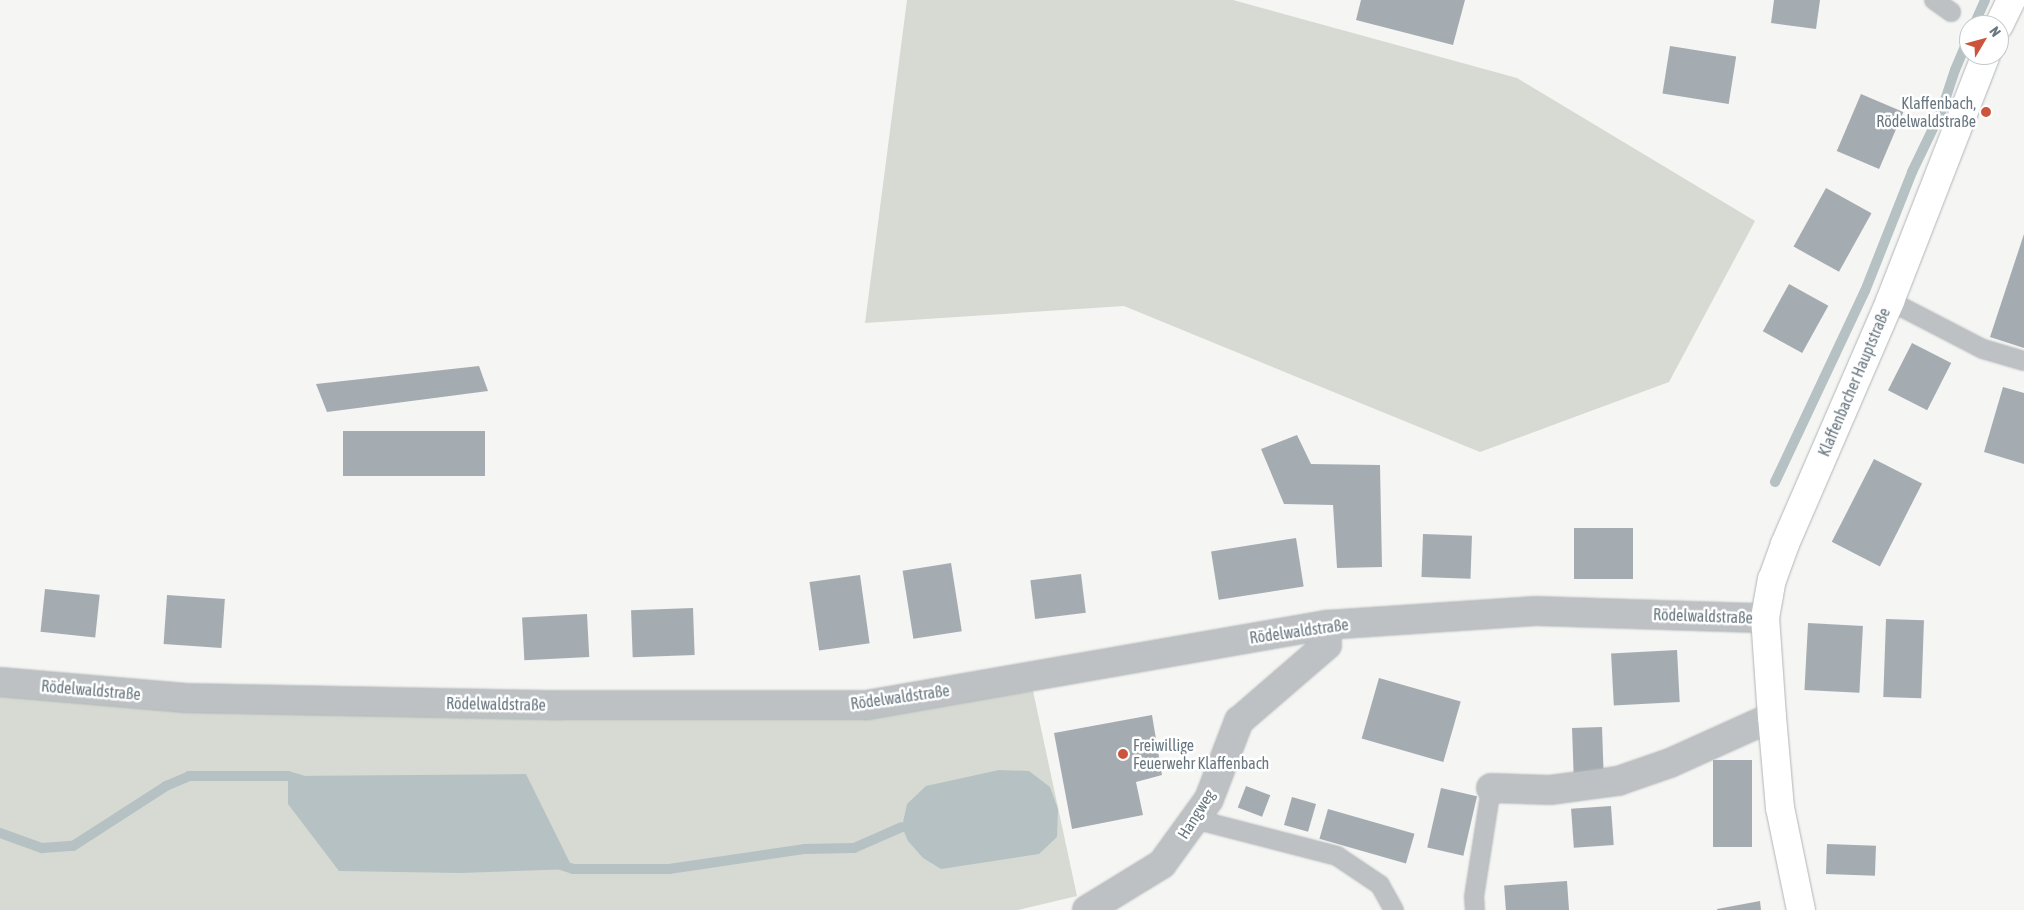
<!DOCTYPE html>
<meta charset="utf-8">
<style>
body{margin:0}
#map{position:relative;width:2024px;height:910px;overflow:hidden;background:#f5f5f3;font-family:"Asap Condensed",sans-serif}
div>[style]{position:absolute}
.green>*{inset:0;background:#d6dad2}
.water>*{inset:0;background:#b6c1c4}
.stream>*{height:10px;margin:-5px;padding:0 5px;transform-origin:5px;border-radius:5px;background:#b6c1c4}
.building>*{inset:0;background:#a5acb1;transform-origin:0 0}
.roads{filter:drop-shadow(0 0 1px #b0b5b8) drop-shadow(0 0 1px #b0b5b8)}
.lane>*{height:18px;margin:-9px;padding:0 9px;transform-origin:9px;border-radius:9px;background:#bdc1c4}
.street>*{height:28px;margin:-14px;padding:0 14px;transform-origin:14px;border-radius:14px;background:#bdc1c4}
.secondary>*{height:28px;margin:-14px;padding:0 14px;transform-origin:14px;border-radius:14px;background:#fff}
.dots>*{width:14px;height:14px;translate:-50% -50%;box-sizing:border-box;border:2px solid #fff;border-radius:50%}
span{translate:-50% -50%;white-space:nowrap;text-align:center;line-height:1.15;-webkit-text-stroke:5px #fff;paint-order:stroke}
.poi-label{font-size:16px;color:#697780}
.right{translate:-100% -50%;text-align:right}
.left{translate:0 -50%;text-align:left}
.street-label{font-size:16px;color:#697780}
.north{position:absolute;left:1959px;top:15px;width:50px;height:50px;box-sizing:border-box;background:#fff;border:1px solid #c3c9cc;border-radius:50%;rotate:53deg;font-size:14px;font-weight:700;line-height:20px;text-align:center;color:#697780}
.north::after{content:'';display:block;margin:auto;width:18px;height:22px;background:#cc543d;clip-path:polygon(50% 0,100% 100%,50% 72%,0 100%)}
</style>
<div id="map">
<div class="green">
<i style="clip-path:polygon(907px 0,1233px 0,1517px 78px,1755px 221px,1669px 382px,1480px 452px,1124px 306px,865px 323px)"></i>
<i style="clip-path:polygon(0 691px,864px 717px,1033px 691px,1077px 896px,1018px 910px,0 910px)"></i>
</div>
<div class="water">
<i style="clip-path:polygon(999px 770px,1029px 771px,1050px 787px,1058px 809px,1057px 837px,1039px 854px,941px 869px,923px 858px,908px 841px,902px 827px,907px 804px,926px 786px)"></i>
<i style="clip-path:polygon(526px 774px,573px 869px,461px 873px,339px 871px,288px 804px,288px 776px)"></i>
</div>
<div class="stream">
<i style="left:1974px;top:25px;width:27px;rotate:-66deg"></i>
<i style="left:1775px;top:482px;width:211px;rotate:-64.8deg"></i>
<i style="left:1865px;top:291px;width:128px;rotate:-68.4deg"></i>
<i style="left:1912px;top:172px;width:67px;rotate:-64.2deg"></i>
<i style="left:1941px;top:112px;width:44px;rotate:-71.6deg"></i>
<i style="left:1955px;top:70px;width:36px;rotate:-67deg"></i>
<i style="left:0;top:833px;width:45px;rotate:19.7deg"></i>
<i style="left:42px;top:848px;width:31px;rotate:-4deg"></i>
<i style="left:73px;top:846px;width:111px;rotate:-32.8deg"></i>
<i style="left:166px;top:786px;width:25px;rotate:-23deg"></i>
<i style="left:189px;top:776px;width:99px"></i>
<i style="left:288px;top:776px;width:14px;rotate:17deg"></i>
<i style="left:561px;top:865px;width:13px;rotate:18deg"></i>
<i style="left:573px;top:869px;width:96px"></i>
<i style="left:669px;top:869px;width:136px;rotate:-8.4deg"></i>
<i style="left:804px;top:849px;width:50px;rotate:-1.1deg"></i>
<i style="left:854px;top:848px;width:52px;rotate:-23.6deg"></i>
</div>
<div class="building">
<i style="clip-path:polygon(1361px 0,1465px 0,1453px 45px,1356px 20px)"></i>
<i style="clip-path:polygon(1774px 0,1820px 0,1816px 29px,1771px 23px)"></i>
<i style="left:1670px;top:46px;width:67px;height:48px;rotate:9deg"></i>
<i style="left:1861px;top:94px;width:46px;height:62px;rotate:23deg"></i>
<i style="left:1826px;top:188px;width:52px;height:67px;rotate:29deg"></i>
<i style="clip-path:polygon(2024px 234px,2024px 348px,1990px 337px)"></i>
<i style="left:1789px;top:284px;width:45px;height:54px;rotate:29deg"></i>
<i style="left:1912px;top:343px;width:44px;height:53px;rotate:27deg"></i>
<i style="clip-path:polygon(479px 366px,488px 391px,327px 412px,316px 384px)"></i>
<i style="clip-path:polygon(2003px 387px,2024px 393px,2024px 464px,1984px 452px)"></i>
<i style="left:343px;top:431px;width:142px;height:45px"></i>
<i style="clip-path:polygon(1297px 435px,1311px 464px,1380px 465px,1382px 567px,1337px 568px,1333px 505px,1284px 504px,1261px 449px)"></i>
<i style="left:1874px;top:459px;width:54px;height:93px;rotate:27deg"></i>
<i style="left:1633px;top:528px;width:51px;height:59px;rotate:90deg"></i>
<i style="left:1423px;top:534px;width:49px;height:43px;rotate:2deg"></i>
<i style="left:1296px;top:538px;width:49px;height:86px;rotate:81deg"></i>
<i style="left:951px;top:563px;width:69px;height:49px;rotate:81deg"></i>
<i style="left:1081px;top:574px;width:39px;height:51px;rotate:83deg"></i>
<i style="left:860px;top:575px;width:69px;height:51px;rotate:82deg"></i>
<i style="left:45px;top:589px;width:55px;height:43px;rotate:6deg"></i>
<i style="left:167px;top:595px;width:58px;height:49px;rotate:4deg"></i>
<i style="left:693px;top:608px;width:47px;height:62px;rotate:88deg"></i>
<i style="left:587px;top:614px;width:43px;height:65px;rotate:87deg"></i>
<i style="left:1886px;top:619px;width:38px;height:78px;rotate:2deg"></i>
<i style="left:1808px;top:623px;width:55px;height:67px;rotate:3deg"></i>
<i style="left:1677px;top:650px;width:52px;height:66px;rotate:87deg"></i>
<i style="left:1379px;top:678px;width:85px;height:63px;rotate:16deg"></i>
<i style="clip-path:polygon(1152px 715px,1162px 775px,1136px 782px,1143px 815px,1072px 829px,1054px 733px)"></i>
<i style="left:1602px;top:727px;width:48px;height:30px;rotate:88deg"></i>
<i style="left:1752px;top:760px;width:87px;height:39px;rotate:90deg"></i>
<i style="left:1246px;top:786px;width:26px;height:23px;rotate:21deg"></i>
<i style="left:1441px;top:788px;width:37px;height:61px;rotate:13deg"></i>
<i style="left:1292px;top:797px;width:25px;height:29px;rotate:16deg"></i>
<i style="left:1611px;top:806px;width:39px;height:40px;rotate:86deg"></i>
<i style="left:1328px;top:809px;width:90px;height:31px;rotate:16deg"></i>
<i style="left:1827px;top:844px;width:49px;height:30px;rotate:2deg"></i>
<i style="left:1567px;top:881px;width:29px;height:63px;rotate:86deg"></i>
<i style="clip-path:polygon(1760px 901px,1761px 910px,1717px 910px,1717px 909px)"></i>
</div>
<div class="roads">
<div class="lane">
<i style="left:1934px;top:0;width:21px;rotate:35deg"></i>
<i style="left:1890px;top:301px;width:105px;rotate:27.3deg"></i>
<i style="left:1983px;top:349px;width:43px;rotate:16.3deg"></i>
<i style="left:1194px;top:819px;width:148px;rotate:14.5deg"></i>
<i style="left:1337px;top:856px;width:52px;rotate:34deg"></i>
<i style="left:1380px;top:885px;width:29px;rotate:61deg"></i>
<i style="left:1475px;top:910px;width:13px;rotate:-94deg"></i>
<i style="left:1474px;top:897px;width:110px;rotate:-81.1deg"></i>
</div>
<div class="street">
<i style="left:0;top:682px;width:187px;rotate:4.9deg"></i>
<i style="left:186px;top:698px;width:374px;rotate:1.1deg"></i>
<i style="left:560px;top:705px;width:307px"></i>
<i style="left:867px;top:705px;width:466px;rotate:-9.9deg"></i>
<i style="left:1326px;top:625px;width:210px;rotate:-3.8deg"></i>
<i style="left:1536px;top:611px;width:229px;rotate:1.8deg"></i>
<i style="left:1491px;top:788px;width:59px;rotate:1.9deg"></i>
<i style="left:1550px;top:790px;width:69px;rotate:-7.5deg"></i>
<i style="left:1618px;top:781px;width:55px;rotate:-19.1deg"></i>
<i style="left:1670px;top:763px;width:112px;rotate:-24.3deg"></i>
<i style="left:1087px;top:910px;width:88px;rotate:-31.5deg"></i>
<i style="left:1162px;top:864px;width:80px;rotate:-54.1deg"></i>
<i style="left:1209px;top:799px;width:84px;rotate:-69deg"></i>
<i style="left:1239px;top:721px;width:116px;rotate:-40.8deg"></i>
<i style="left:1327px;top:645px;width:20px;rotate:-93deg"></i>
</div>
<div class="secondary">
<i style="left:1999px;top:25px;width:28px;rotate:-64deg"></i>
<i style="left:1801px;top:910px;width:104px;rotate:-101.6deg"></i>
<i style="left:1780px;top:808px;width:91px;rotate:-95deg"></i>
<i style="left:1772px;top:717px;width:99px;rotate:-94deg"></i>
<i style="left:1765px;top:618px;width:39px;rotate:-80deg"></i>
<i style="left:1772px;top:580px;width:38px;rotate:-70deg"></i>
<i style="left:1785px;top:544px;width:265px;rotate:-66.6deg"></i>
<i style="left:1890px;top:301px;width:264px;rotate:-68.7deg"></i>
</div>
</div>
<div class="dots">
<i style="left:1986px;top:112px;background:#cc543d"></i>
<i style="left:1123px;top:754px;background:#cc543d"></i>
</div>
<div class="poi-label">
<span class="right" style="left:1976px;top:112px">Klaffenbach,<br>Rödelwaldstraße</span>
<span class="left" style="left:1133px;top:754px">Freiwillige<br>Feuerwehr Klaffenbach</span>
</div>
<div class="street-label">
<span style="left:1854px;top:382px;rotate:-67deg">Klaffenbacher Hauptstraße</span>
<span style="left:1703px;top:616px;rotate:2deg">Rödelwaldstraße</span>
<span style="left:1299px;top:631px;rotate:-8deg">Rödelwaldstraße</span>
<span style="left:91px;top:690px;rotate:5deg">Rödelwaldstraße</span>
<span style="left:900px;top:697px;rotate:-8deg">Rödelwaldstraße</span>
<span style="left:496px;top:704px;rotate:1deg">Rödelwaldstraße</span>
<span style="left:1196px;top:814px;rotate:-58deg">Hangweg</span>
</div>
<div class="north">N</div>
</div>
